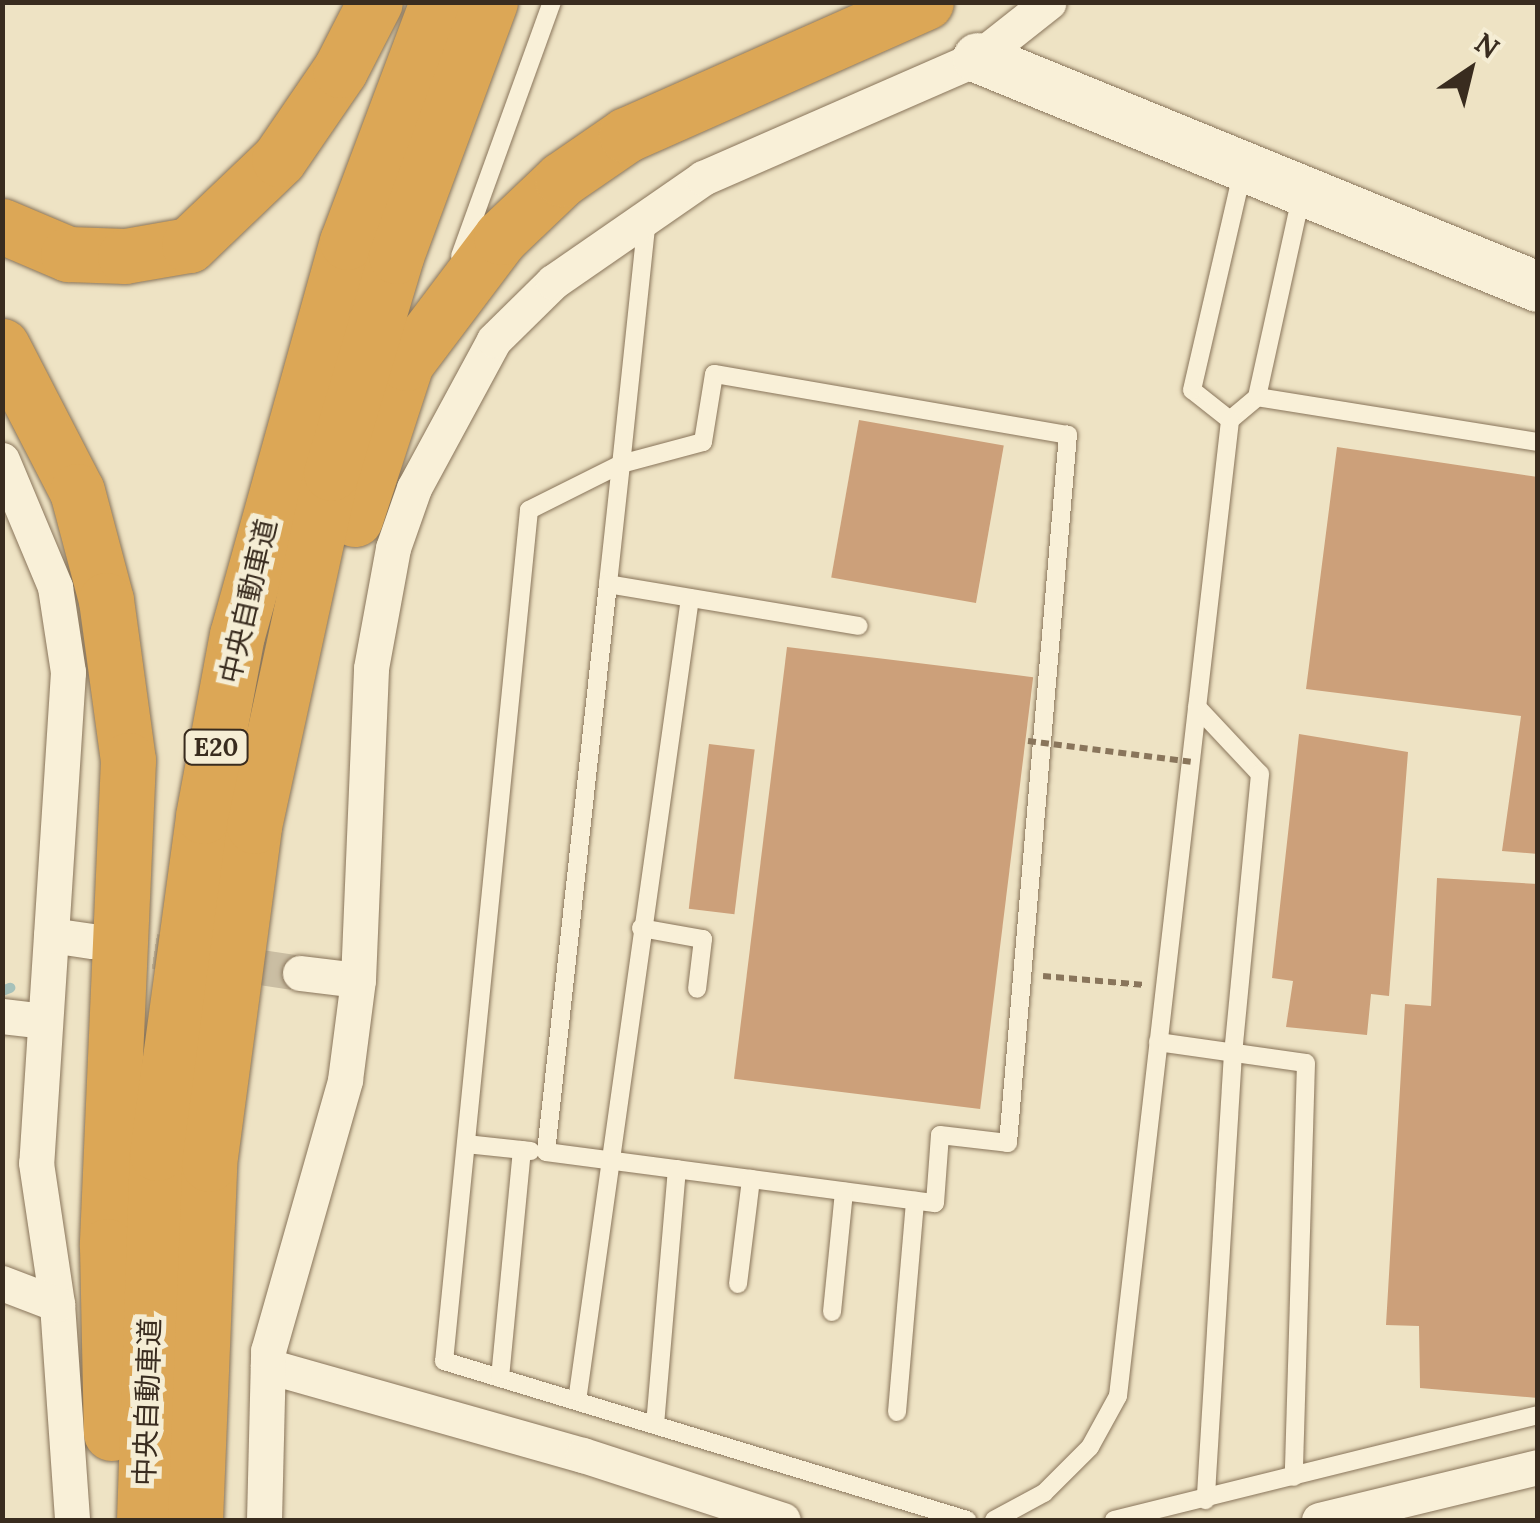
<!DOCTYPE html>
<meta charset="utf-8">
<style>
body{margin:0}
#map{position:relative;width:1540px;height:1523px;overflow:hidden;background:#eee3c4;font-family:Lora,"Noto Sans JP",serif}
div>[style]{position:absolute}
.stream>*{height:10px;margin:-5px;padding:0 5px;transform-origin:5px;border-radius:5px;background:#a6c1ba}
.building>*{inset:0;background:#cca07a;transform-origin:0 0}
.street-tunnel>*{height:35px;margin-top:-17.5px;transform-origin:0;background:repeating-linear-gradient(90deg,#cabea3 0 35px,transparent 0 53px)}
.path>*{height:6px;margin-top:-3px;transform-origin:0;background:repeating-linear-gradient(90deg,#89755b 0 8px,transparent 0 13px)}
.roads{filter:drop-shadow(0 0 2px #89755b) drop-shadow(0 0 2px #89755b)}
.lane>*{height:18px;margin:-9px;padding:0 9px;transform-origin:9px;border-radius:9px;background:#f9f0d8}
.street>*{height:35px;margin:-17.5px;padding:0 17.5px;transform-origin:17.5px;border-radius:17.5px;background:#f9f0d8}
.secondary>*{height:50px;margin:-25px;padding:0 25px;transform-origin:25px;border-radius:25px;background:#f9f0d8}
.highway>*{height:55px;margin:-27.5px;padding:0 27.5px;transform-origin:27.5px;border-radius:27.5px;background:#dca756}
.path-bridge>*{height:6px;margin-top:-3px;transform-origin:0;background:repeating-linear-gradient(90deg,#89755b 0 8px,transparent 0 13px)}
span{translate:-50% -50%;white-space:nowrap;text-align:center;line-height:1.15;-webkit-text-stroke:10px #f5edd4;paint-order:stroke}
.shield-label span{padding:2px 8px;background:#f5edd4;border:2px solid;border-radius:8px;-webkit-text-stroke-width:0}
.shield-label{font-size:25px;color:#392c1f;font-weight:700}
.street-label{font-size:28px;color:#392c1f}
.frame{position:absolute;inset:0;border:5px solid #392c1f;pointer-events:none}
.north{position:absolute;left:1420px;top:20px;width:100px;height:100px;-webkit-text-stroke:8px #f5edd4;paint-order:stroke;rotate:35deg;font-size:28px;font-weight:700;line-height:40px;text-align:center;color:#392c1f}
.north::after{content:'';display:block;margin:auto;width:35px;height:45px;background:#392c1f;clip-path:polygon(50% 0,100% 100%,50% 72%,0 100%)}
</style>
<div id="map">
<div class="stream">
<i style="left:2px;top:991px;width:9px;rotate:-21deg"></i>
</div>
<div class="building">
<i style="left:859px;top:420px;width:147px;height:160px;rotate:10deg"></i>
<i style="clip-path:polygon(1337px 447px,1538px 477px,1538px 854px,1502px 851px,1521px 716px,1306px 689px)"></i>
<i style="left:787px;top:647px;width:248px;height:435px;rotate:7deg"></i>
<i style="clip-path:polygon(1299px 734px,1408px 752px,1389px 996px,1371px 994px,1367px 1035px,1286px 1027px,1293px 981px,1272px 978px)"></i>
<i style="left:709px;top:744px;width:46px;height:166px;rotate:7deg"></i>
<i style="clip-path:polygon(1437px 878px,1538px 884px,1538px 1398px,1420px 1388px,1419px 1326px,1386px 1325px,1405px 1004px,1431px 1006px)"></i>
</div>
<div class="street-tunnel">
<i style="left:102px;top:943px;width:200px;rotate:8.6deg"></i>
</div>
<div class="path">
<i style="left:1043px;top:976px;width:102px;rotate:5deg"></i>
</div>
<div class="roads">
<div class="lane">
<i style="left:647px;top:218px;width:247px;rotate:96deg"></i>
<i style="left:621px;top:464px;width:121px;rotate:96.2deg"></i>
<i style="left:608px;top:584px;width:571px;rotate:96.23deg"></i>
<i style="left:546px;top:1152px;width:392px;rotate:7.5deg"></i>
<i style="left:935px;top:1203px;width:68px;rotate:-85.8deg"></i>
<i style="left:940px;top:1135px;width:68px;rotate:6.7deg"></i>
<i style="left:1008px;top:1143px;width:711px;rotate:-85.16deg"></i>
<i style="left:1068px;top:435px;width:359px;rotate:-170.2deg"></i>
<i style="left:714px;top:374px;width:69px;rotate:99.2deg"></i>
<i style="left:703px;top:442px;width:85px;rotate:165deg"></i>
<i style="left:621px;top:464px;width:103px;rotate:153.4deg"></i>
<i style="left:529px;top:510px;width:855px;rotate:95.7deg"></i>
<i style="left:444px;top:1361px;width:547px;rotate:16.91deg"></i>
<i style="left:460px;top:256px;width:270px;rotate:-70.1deg"></i>
<i style="left:1257px;top:397px;width:285px;rotate:9.1deg"></i>
<i style="left:1230px;top:420px;width:35px;rotate:-40deg"></i>
<i style="left:1257px;top:397px;width:209px;rotate:-77.6deg"></i>
<i style="left:608px;top:584px;width:254px;rotate:9.5deg"></i>
<i style="left:1197px;top:707px;width:92px;rotate:46.8deg"></i>
<i style="left:1260px;top:774px;width:280px;rotate:95.5deg"></i>
<i style="left:1233px;top:1053px;width:448px;rotate:93.5deg"></i>
<i style="left:641px;top:928px;width:63px;rotate:10.1deg"></i>
<i style="left:703px;top:939px;width:50px;rotate:96.8deg"></i>
<i style="left:1158px;top:1042px;width:149px;rotate:8.1deg"></i>
<i style="left:1306px;top:1063px;width:414px;rotate:91.7deg"></i>
<i style="left:466px;top:1144px;width:65px;rotate:6.1deg"></i>
<i style="left:738px;top:1284px;width:106px;rotate:-82.9deg"></i>
<i style="left:832px;top:1312px;width:121px;rotate:-84.3deg"></i>
<i style="left:500px;top:1378px;width:229px;rotate:-84.5deg"></i>
<i style="left:577px;top:1401px;width:811px;rotate:-81.99deg"></i>
<i style="left:897px;top:1412px;width:212px;rotate:-85.1deg"></i>
<i style="left:655px;top:1425px;width:257px;rotate:-85.1deg"></i>
<i style="left:994px;top:1520px;width:57px;rotate:-28.4deg"></i>
<i style="left:1044px;top:1493px;width:65px;rotate:-45deg"></i>
<i style="left:1090px;top:1447px;width:58px;rotate:-61.2deg"></i>
<i style="left:1118px;top:1396px;width:982px;rotate:-83.45deg"></i>
<i style="left:1230px;top:420px;width:48px;rotate:-141.7deg"></i>
<i style="left:1192px;top:390px;width:227px;rotate:-77deg"></i>
<i style="left:1114px;top:1520px;width:437px;rotate:-13.9deg"></i>
</div>
<div class="street">
<i style="left:2px;top:460px;width:138px;rotate:67.3deg"></i>
<i style="left:55px;top:587px;width:86px;rotate:81.3deg"></i>
<i style="left:68px;top:672px;width:492px;rotate:93.7deg"></i>
<i style="left:36px;top:1163px;width:143px;rotate:81.5deg"></i>
<i style="left:57px;top:1304px;width:217px;rotate:86deg"></i>
<i style="left:51px;top:935px;width:40px;rotate:8.5deg"></i>
<i style="left:300px;top:973px;width:58px;rotate:6.9deg"></i>
<i style="left:358px;top:980px;width:312px;rotate:-87.6deg"></i>
<i style="left:371px;top:668px;width:122px;rotate:-79.6deg"></i>
<i style="left:393px;top:548px;width:64px;rotate:-70.7deg"></i>
<i style="left:414px;top:488px;width:168px;rotate:-61.6deg"></i>
<i style="left:494px;top:340px;width:83px;rotate:-44.5deg"></i>
<i style="left:553px;top:282px;width:183px;rotate:-34.7deg"></i>
<i style="left:703px;top:178px;width:300px;rotate:-23.6deg"></i>
<i style="left:978px;top:58px;width:90px;rotate:-38.3deg"></i>
<i style="left:2px;top:1016px;width:42px;rotate:6.8deg"></i>
<i style="left:2px;top:1283px;width:59px;rotate:20.9deg"></i>
<i style="left:268px;top:1366px;width:327px;rotate:15.8deg"></i>
<i style="left:583px;top:1455px;width:210px;rotate:18deg"></i>
<i style="left:264px;top:1520px;width:169px;rotate:-88.6deg"></i>
<i style="left:268px;top:1351px;width:282px;rotate:-74.1deg"></i>
<i style="left:345px;top:1080px;width:101px;rotate:-82.6deg"></i>
<i style="left:1319px;top:1520px;width:225px;rotate:-13.6deg"></i>
</div>
<div class="secondary">
<i style="left:978px;top:58px;width:605px;rotate:22.24deg"></i>
</div>
<div class="highway">
<i style="left:2px;top:226px;width:72px;rotate:23deg"></i>
<i style="left:68px;top:254px;width:57px;rotate:2deg"></i>
<i style="left:125px;top:256px;width:65px;rotate:-9.8deg"></i>
<i style="left:189px;top:245px;width:124px;rotate:-43.7deg"></i>
<i style="left:279px;top:159px;width:108px;rotate:-55.6deg"></i>
<i style="left:340px;top:70px;width:76px;rotate:-62.8deg"></i>
<i style="left:2px;top:346px;width:163px;rotate:62.7deg"></i>
<i style="left:77px;top:491px;width:113px;rotate:75.1deg"></i>
<i style="left:106px;top:600px;width:162px;rotate:82.2deg"></i>
<i style="left:128px;top:760px;width:486px;rotate:92.5deg"></i>
<i style="left:107px;top:1246px;width:187px;rotate:88.8deg"></i>
<i style="left:355px;top:519px;width:164px;rotate:-71.9deg"></i>
<i style="left:406px;top:363px;width:158px;rotate:-53deg"></i>
<i style="left:501px;top:237px;width:84px;rotate:-43.6deg"></i>
<i style="left:562px;top:179px;width:78px;rotate:-34.5deg"></i>
<i style="left:626px;top:135px;width:328px;rotate:-23.9deg"></i>
<i style="left:144px;top:1520px;width:367px;rotate:-88deg"></i>
<i style="left:157px;top:1153px;width:340px;rotate:-82.2deg"></i>
<i style="left:203px;top:816px;width:184px;rotate:-79.4deg"></i>
<i style="left:237px;top:635px;width:408px;rotate:-74.4deg"></i>
<i style="left:347px;top:242px;width:256px;rotate:-69.4deg"></i>
<i style="left:195px;top:1520px;width:356px;rotate:-87.7deg"></i>
<i style="left:209px;top:1164px;width:341px;rotate:-82.4deg"></i>
<i style="left:254px;top:826px;width:361px;rotate:-77.7deg"></i>
<i style="left:331px;top:473px;width:227px;rotate:-73.3deg"></i>
<i style="left:396px;top:256px;width:271px;rotate:-69.7deg"></i>
</div>
</div>
<div class="path-bridge">
<i style="left:1028px;top:741px;width:164px;rotate:7.3deg"></i>
</div>
<div class="shield-label">
<span style="left:216px;top:747px">E20</span>
</div>
<div class="street-label">
<span style="left:248px;top:601px;rotate:-77deg">中央自動車道</span>
<span style="left:147px;top:1402px;rotate:-88deg">中央自動車道</span>
</div>
<div class="frame"></div>
<div class="north">N</div>
</div>
